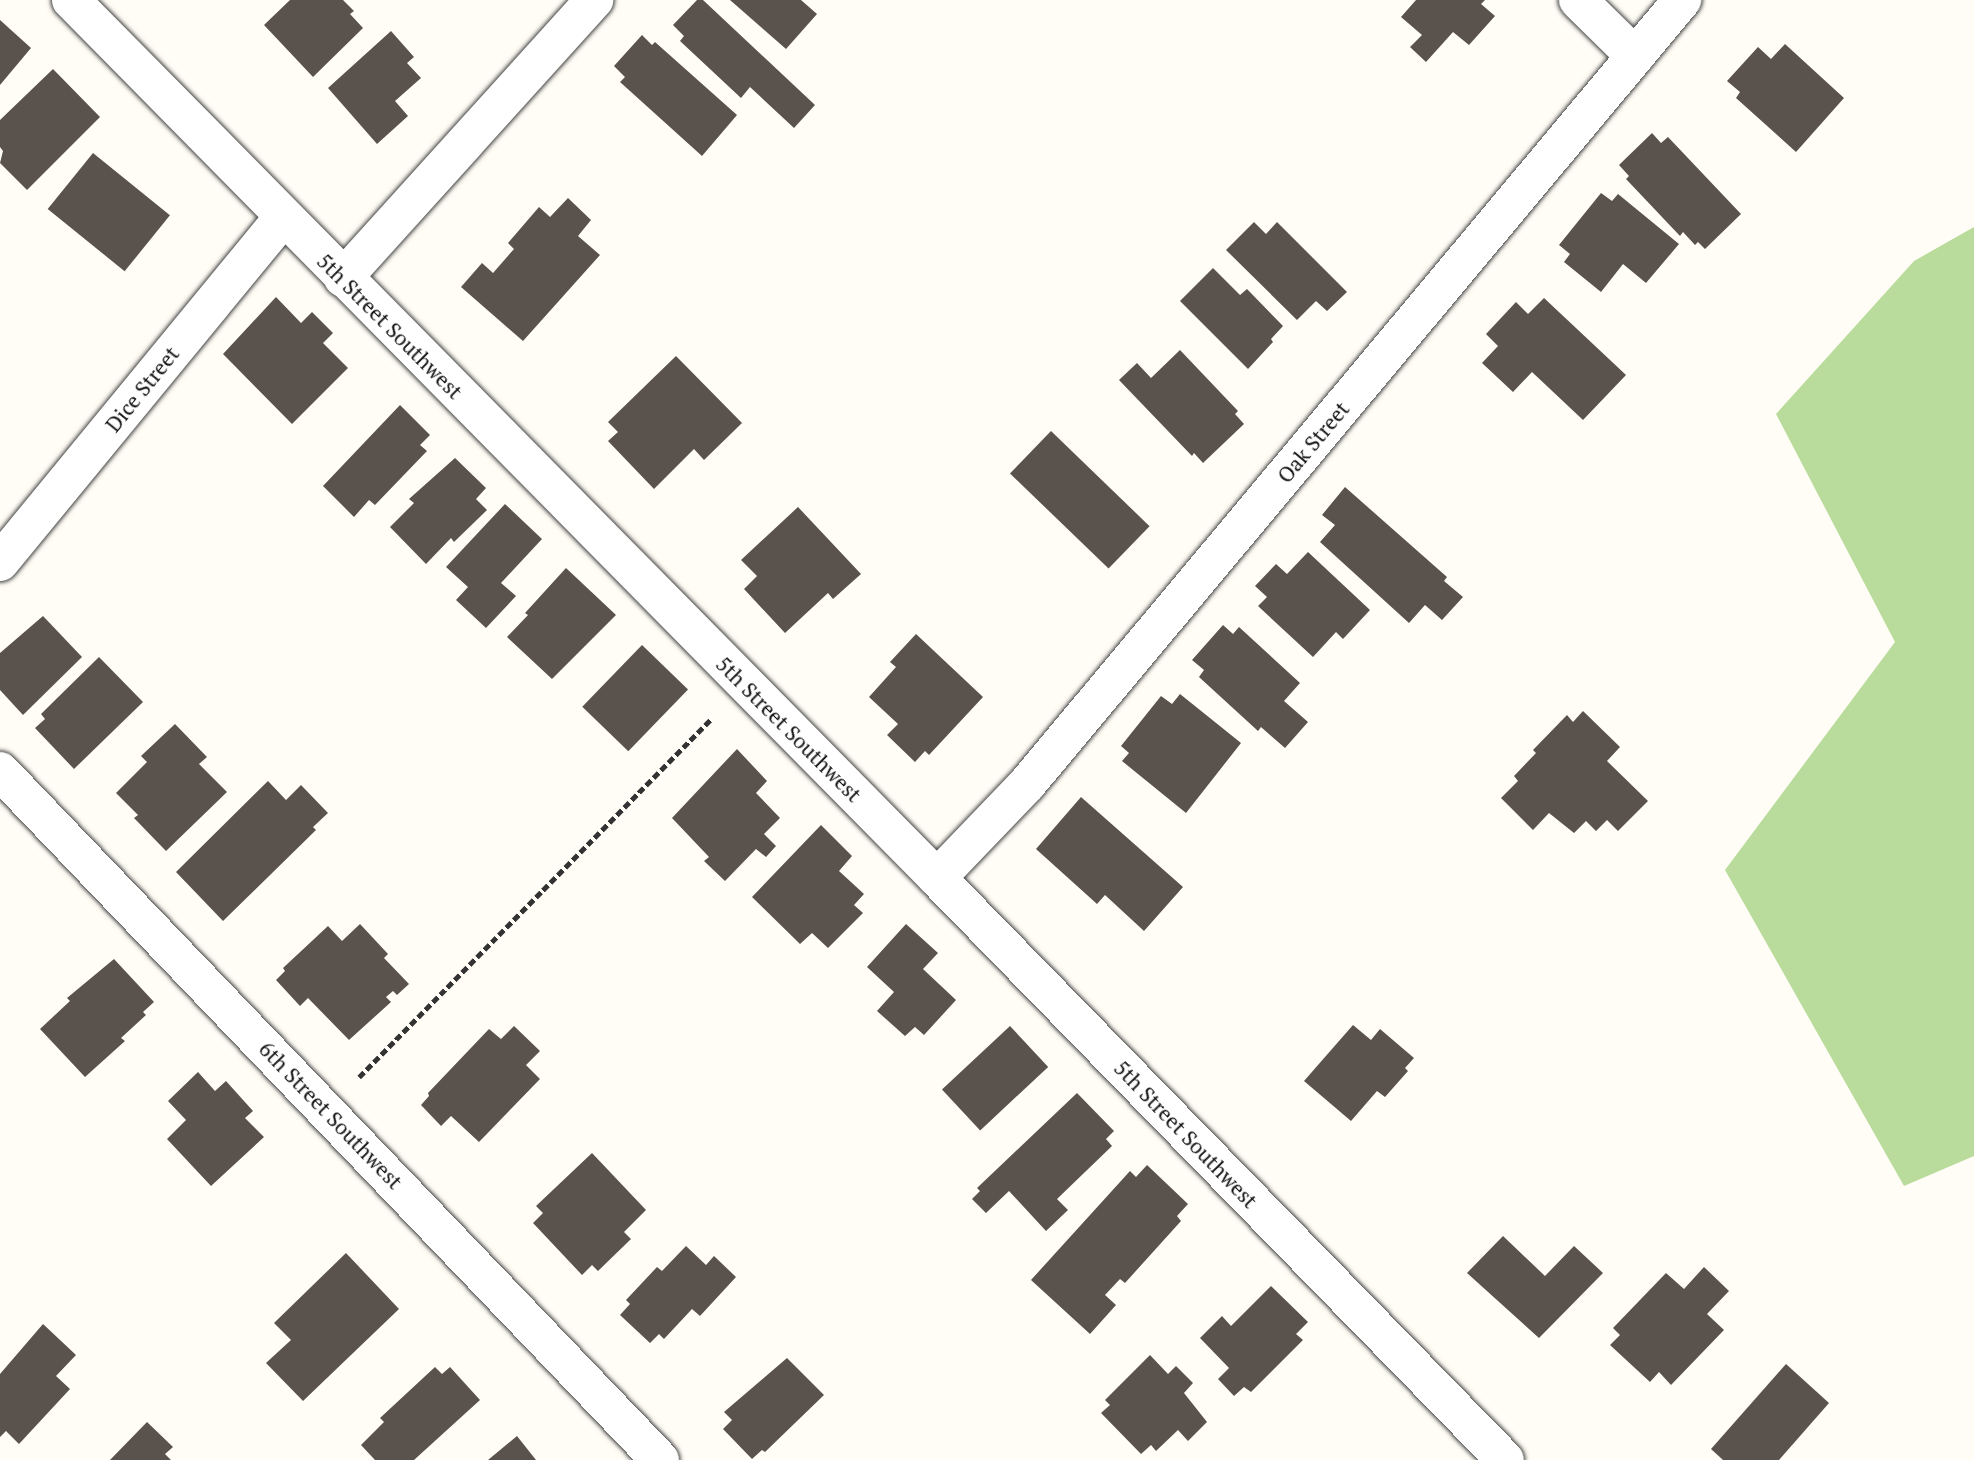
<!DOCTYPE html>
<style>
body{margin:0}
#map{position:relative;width:1974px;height:1460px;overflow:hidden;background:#fffdf5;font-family:"PT Serif",serif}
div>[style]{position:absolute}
.forest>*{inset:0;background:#b9dc9c}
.building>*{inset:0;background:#5a524d;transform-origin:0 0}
.path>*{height:4.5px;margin-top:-2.25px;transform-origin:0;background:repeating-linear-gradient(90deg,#333 0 7px,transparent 0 10.5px)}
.roads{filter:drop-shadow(0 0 2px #444) drop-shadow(0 0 2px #444)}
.minor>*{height:38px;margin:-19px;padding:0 19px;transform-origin:19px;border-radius:19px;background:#fff}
span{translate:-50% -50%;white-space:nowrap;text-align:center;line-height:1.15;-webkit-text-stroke:7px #fff;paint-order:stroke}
.street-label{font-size:21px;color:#111}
</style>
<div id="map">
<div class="forest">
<i style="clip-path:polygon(1974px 227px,1974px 1156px,1904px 1186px,1725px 870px,1895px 642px,1776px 414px,1914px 261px)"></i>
</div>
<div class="building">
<i style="clip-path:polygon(290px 0,343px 0,354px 11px,350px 14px,363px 28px,313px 77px,264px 25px)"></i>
<i style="clip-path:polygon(697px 0,703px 0,815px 105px,794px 128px,750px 87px,741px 98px,680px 41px,684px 36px,673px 25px)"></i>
<i style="clip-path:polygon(730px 0,801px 0,817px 14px,786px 49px)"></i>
<i style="clip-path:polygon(1416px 0,1485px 0,1481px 4px,1495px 16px,1469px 45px,1453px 32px,1426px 62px,1410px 47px,1422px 35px,1401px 17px)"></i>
<i style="clip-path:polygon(0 20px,31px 48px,0 85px)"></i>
<i style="clip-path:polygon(391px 31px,414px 57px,407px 63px,421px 78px,395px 101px,408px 116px,377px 144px,328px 88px)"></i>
<i style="clip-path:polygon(642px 35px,652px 45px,655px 42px,737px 115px,702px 156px,620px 82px,625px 77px,614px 66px)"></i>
<i style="clip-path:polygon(1785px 44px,1844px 98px,1796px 152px,1736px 98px,1740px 92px,1727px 81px,1758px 47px,1771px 59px)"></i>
<i style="clip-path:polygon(53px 69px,100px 117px,27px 190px,0 163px,3px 151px,0 147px,0 120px)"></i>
<i style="clip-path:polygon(1652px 133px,1661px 143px,1668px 137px,1741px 214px,1705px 249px,1698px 242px,1695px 245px,1683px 232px,1680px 236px,1626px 179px,1629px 176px,1619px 165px)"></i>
<i style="left:93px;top:153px;width:99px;height:72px;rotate:39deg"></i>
<i style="clip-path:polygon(1601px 193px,1612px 201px,1618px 194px,1679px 244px,1646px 283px,1623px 264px,1601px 292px,1564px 262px,1570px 254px,1559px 245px)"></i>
<i style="clip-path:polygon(568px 198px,591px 220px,578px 236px,600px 255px,523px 341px,461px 287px,482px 263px,493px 273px,514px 249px,508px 243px,539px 207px,550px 217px)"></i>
<i style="clip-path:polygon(1254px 222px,1266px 234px,1277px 222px,1347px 292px,1327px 311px,1316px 301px,1297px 320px,1226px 250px)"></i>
<i style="clip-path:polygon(1213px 268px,1240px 295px,1247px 289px,1283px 326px,1271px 339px,1273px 342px,1248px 369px,1180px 301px)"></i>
<i style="clip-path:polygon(276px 297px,301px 323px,312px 312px,333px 333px,323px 343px,348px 368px,292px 424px,223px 354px)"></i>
<i style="clip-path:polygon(1544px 298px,1626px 375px,1583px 420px,1532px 372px,1513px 392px,1482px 363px,1498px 346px,1486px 334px,1516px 302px,1528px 314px)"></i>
<i style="clip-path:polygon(1180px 350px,1238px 411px,1235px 414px,1244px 424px,1203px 463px,1194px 453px,1192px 456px,1119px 380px,1137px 363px,1151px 378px)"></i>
<i style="clip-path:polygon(676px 356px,742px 423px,704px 460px,694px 449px,654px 489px,608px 441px,618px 432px,608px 422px)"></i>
<i style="clip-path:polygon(400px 405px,430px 435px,420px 445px,427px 451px,375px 505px,369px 500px,354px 517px,323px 486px)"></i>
<i style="left:1051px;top:431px;width:137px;height:59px;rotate:44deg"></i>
<i style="clip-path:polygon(455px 458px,486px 488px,476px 499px,487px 510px,454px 542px,451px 538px,426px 564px,390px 527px,414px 503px,409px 499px)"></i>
<i style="clip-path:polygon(1345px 487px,1447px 577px,1444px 581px,1463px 597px,1442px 620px,1425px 605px,1409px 623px,1320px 542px,1335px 525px,1322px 515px)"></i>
<i style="clip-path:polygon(505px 504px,542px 539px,501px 583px,516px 596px,486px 628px,456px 600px,468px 587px,446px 567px)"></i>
<i style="clip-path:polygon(798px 507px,861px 574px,833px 599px,828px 593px,785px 633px,744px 589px,757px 576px,741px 560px)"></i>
<i style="clip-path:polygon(1308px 552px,1370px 610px,1343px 639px,1336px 632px,1313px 657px,1258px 606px,1267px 597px,1255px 586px,1276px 564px,1287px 574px)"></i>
<i style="clip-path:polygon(566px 568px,616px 615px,552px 679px,507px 637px,528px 615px,525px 613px)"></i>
<i style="clip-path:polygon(43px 616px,82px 657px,23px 715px,0 690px,0 653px)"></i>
<i style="clip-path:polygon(1223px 625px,1233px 634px,1239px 627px,1300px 683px,1284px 701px,1308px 722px,1285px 748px,1261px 727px,1258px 731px,1199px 677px,1204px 670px,1192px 660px)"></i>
<i style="clip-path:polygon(916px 634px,983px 697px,929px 755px,925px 751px,915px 762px,887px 735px,898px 724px,869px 697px,896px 667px,890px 662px)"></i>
<i style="left:642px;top:645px;width:64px;height:86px;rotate:44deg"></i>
<i style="clip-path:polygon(99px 657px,143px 702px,74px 769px,35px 728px,45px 719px,41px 714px)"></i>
<i style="clip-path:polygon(1180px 694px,1241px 743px,1186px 813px,1122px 761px,1129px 753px,1121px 746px,1161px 696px,1172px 704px)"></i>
<i style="clip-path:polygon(1583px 711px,1620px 747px,1607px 761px,1648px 801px,1618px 831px,1607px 820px,1596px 831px,1586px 821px,1574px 833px,1549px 813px,1533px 830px,1501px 798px,1518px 781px,1514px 776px,1536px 753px,1533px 750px,1567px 715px,1573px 722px)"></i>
<i style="clip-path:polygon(175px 724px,207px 757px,199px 764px,227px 792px,166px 851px,134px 818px,138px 815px,116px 793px,147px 762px,141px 756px)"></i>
<i style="clip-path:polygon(737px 749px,767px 781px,756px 793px,780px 818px,764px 834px,776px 846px,766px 857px,756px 849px,725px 881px,704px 861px,709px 857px,672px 818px)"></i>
<i style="clip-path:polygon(268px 781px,286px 800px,301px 785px,328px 813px,313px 827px,316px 830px,223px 921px,176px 872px)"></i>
<i style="clip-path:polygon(1081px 797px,1183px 887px,1144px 931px,1105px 895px,1097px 904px,1036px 849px)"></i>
<i style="clip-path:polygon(821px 825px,852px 856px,839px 871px,864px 894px,854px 905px,863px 913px,828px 948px,812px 933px,800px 944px,752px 897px)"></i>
<i style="clip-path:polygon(360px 924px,388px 954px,384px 958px,409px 984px,397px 995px,393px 991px,386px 997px,391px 1002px,349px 1040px,308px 998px,300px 1006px,276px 980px,285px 971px,283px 968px,328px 926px,342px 941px)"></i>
<i style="clip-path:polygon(906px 924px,938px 953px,923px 969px,956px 1000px,924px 1035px,915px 1027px,905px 1036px,877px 1011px,894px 992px,867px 967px)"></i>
<i style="clip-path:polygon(114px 959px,154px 1002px,143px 1012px,146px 1015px,121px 1038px,125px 1041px,85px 1077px,40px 1029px,70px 1001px,67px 998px)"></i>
<i style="clip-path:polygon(1353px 1025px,1371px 1040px,1380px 1029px,1414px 1058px,1405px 1068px,1408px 1071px,1385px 1097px,1377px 1091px,1351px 1121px,1304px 1081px)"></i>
<i style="clip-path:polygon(514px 1026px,540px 1051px,526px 1065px,540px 1079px,479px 1142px,451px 1116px,441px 1126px,421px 1105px,429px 1096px,428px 1093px,489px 1029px,501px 1039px)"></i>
<i style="left:1010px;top:1026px;width:56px;height:93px;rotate:47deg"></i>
<i style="clip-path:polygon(198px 1072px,215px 1091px,226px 1081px,253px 1111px,245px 1118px,264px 1137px,211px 1186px,167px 1139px,186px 1120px,168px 1101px)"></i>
<i style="clip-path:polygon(1077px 1093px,1114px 1131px,1106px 1139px,1112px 1146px,1057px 1199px,1068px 1210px,1046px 1231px,1009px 1191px,986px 1213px,972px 1199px,980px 1191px,977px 1188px)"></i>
<i style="clip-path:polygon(592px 1153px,646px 1210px,624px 1232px,631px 1239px,598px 1271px,592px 1265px,582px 1275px,533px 1223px,543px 1213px,536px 1206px)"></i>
<i style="clip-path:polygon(1147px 1165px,1188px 1204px,1177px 1216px,1181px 1221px,1125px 1283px,1120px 1279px,1105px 1295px,1116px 1305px,1090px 1334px,1031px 1280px,1130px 1171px,1136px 1177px)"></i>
<i style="clip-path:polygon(1503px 1236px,1545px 1276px,1574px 1246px,1603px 1273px,1539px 1338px,1467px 1273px)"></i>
<i style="clip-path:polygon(686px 1246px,706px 1265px,714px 1256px,736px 1277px,700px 1316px,692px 1309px,664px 1339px,659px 1334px,650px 1343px,620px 1315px,630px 1304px,626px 1300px,657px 1267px,662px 1271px)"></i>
<i style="clip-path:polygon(346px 1253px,399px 1309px,303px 1401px,266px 1363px,291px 1340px,274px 1323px)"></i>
<i style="clip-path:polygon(1704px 1267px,1729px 1291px,1707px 1314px,1724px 1330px,1671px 1385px,1659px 1372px,1650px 1382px,1610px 1345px,1620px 1335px,1613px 1328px,1666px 1273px,1684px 1289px)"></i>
<i style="clip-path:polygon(1271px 1286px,1308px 1322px,1296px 1334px,1303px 1340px,1251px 1392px,1244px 1387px,1234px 1396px,1218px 1379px,1229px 1368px,1200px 1338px,1222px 1316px,1231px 1326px)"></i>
<i style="clip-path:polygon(43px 1324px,76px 1355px,56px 1376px,70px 1389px,19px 1444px,6px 1431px,0 1437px,0 1374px)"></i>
<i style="clip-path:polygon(1150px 1355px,1168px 1374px,1176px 1366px,1193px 1383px,1184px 1393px,1207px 1422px,1188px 1441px,1178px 1430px,1156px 1451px,1151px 1445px,1141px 1454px,1101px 1413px,1110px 1405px,1105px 1400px)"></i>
<i style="clip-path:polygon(787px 1358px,824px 1395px,765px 1452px,762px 1450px,752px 1459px,723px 1429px,732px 1420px,724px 1412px)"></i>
<i style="clip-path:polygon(1786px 1364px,1829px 1403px,1779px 1460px,1723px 1460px,1711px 1449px)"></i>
<i style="clip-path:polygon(435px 1367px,442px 1374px,450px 1367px,480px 1400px,414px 1460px,375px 1460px,361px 1445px,384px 1422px,380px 1418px)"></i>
<i style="clip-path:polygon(147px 1422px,173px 1447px,165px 1454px,171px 1460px,110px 1460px)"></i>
<i style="clip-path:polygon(517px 1436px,536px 1460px,488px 1460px)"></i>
</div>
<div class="path">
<i style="left:359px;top:1077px;width:502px;rotate:-45.48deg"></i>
</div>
<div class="roads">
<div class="minor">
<i style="left:71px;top:0;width:1233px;rotate:45.39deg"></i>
<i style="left:937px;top:878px;width:813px;rotate:45.7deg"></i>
<i style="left:1578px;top:0;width:80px;rotate:44.5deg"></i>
<i style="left:343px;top:278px;width:375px;rotate:-47.9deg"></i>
<i style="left:0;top:562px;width:446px;rotate:-50.6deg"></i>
<i style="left:0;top:771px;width:954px;rotate:46.23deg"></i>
<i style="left:937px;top:878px;width:130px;rotate:-46.2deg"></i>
<i style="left:1027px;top:784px;width:1022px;rotate:-50.12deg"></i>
</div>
</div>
<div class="street-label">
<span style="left:390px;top:326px;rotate:45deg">5th Street Southwest</span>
<span style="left:142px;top:389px;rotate:-51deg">Dice Street</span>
<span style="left:1313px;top:442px;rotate:-50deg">Oak Street</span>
<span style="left:789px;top:729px;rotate:45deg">5th Street Southwest</span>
<span style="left:331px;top:1115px;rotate:46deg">6th Street Southwest</span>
<span style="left:1186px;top:1134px;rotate:46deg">5th Street Southwest</span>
</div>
</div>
